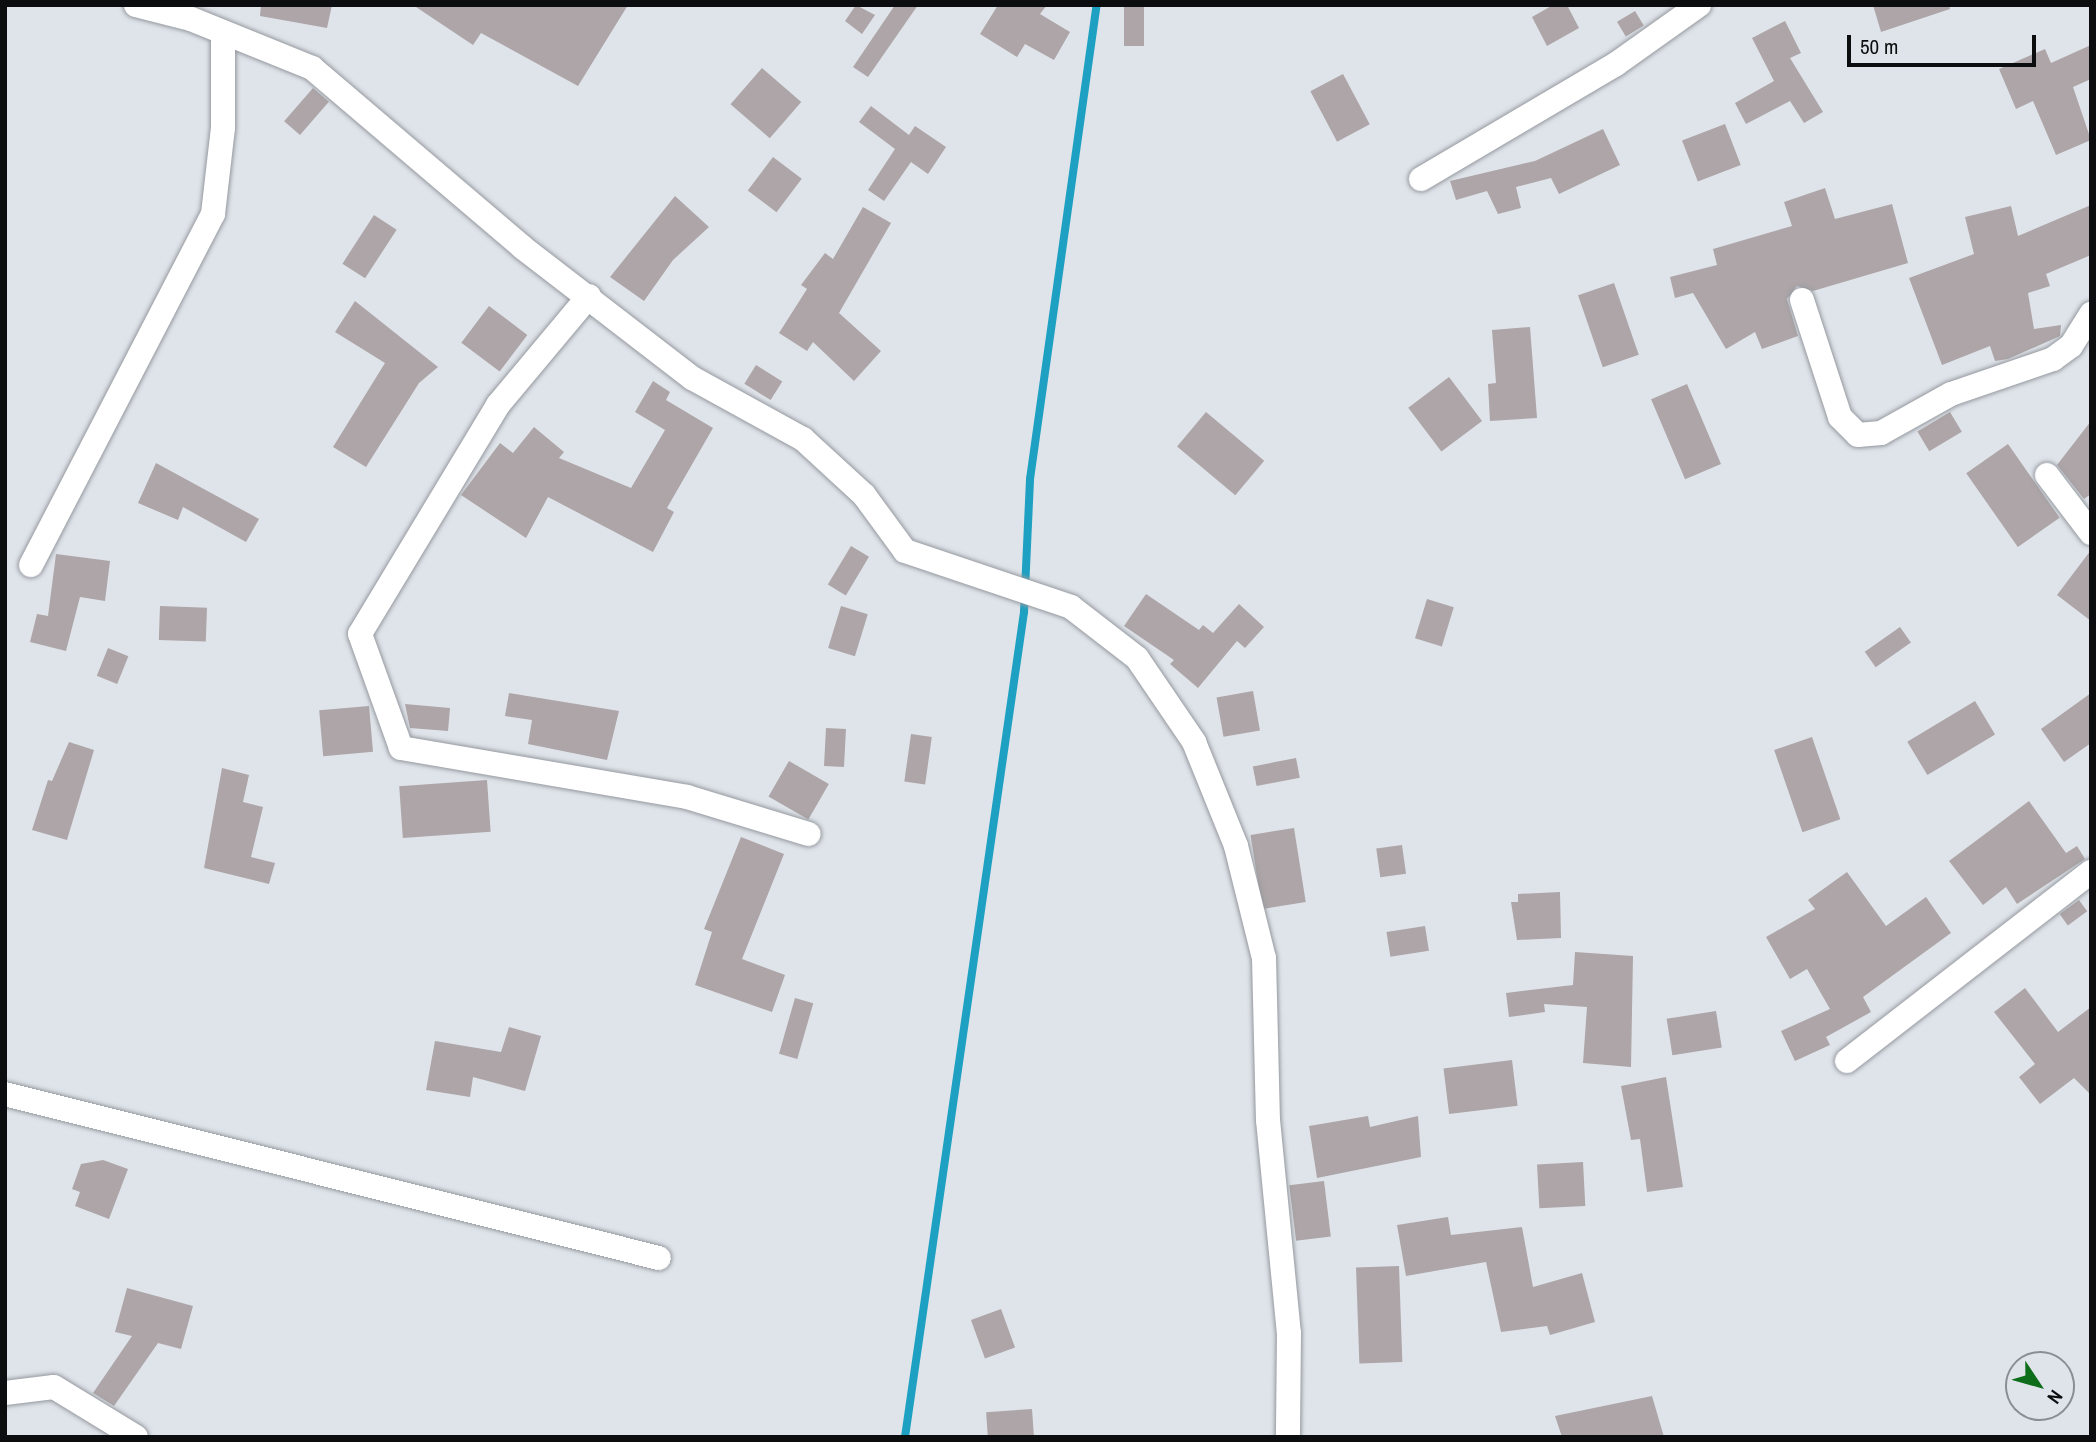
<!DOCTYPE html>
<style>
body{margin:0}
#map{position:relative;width:2096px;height:1442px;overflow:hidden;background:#dfe4ea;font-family:"Archivo Narrow",sans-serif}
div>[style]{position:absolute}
.stream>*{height:8px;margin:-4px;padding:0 4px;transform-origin:4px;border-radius:4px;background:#1da0c1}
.building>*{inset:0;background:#ada5a7;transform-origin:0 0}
.roads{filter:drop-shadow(0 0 2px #95999f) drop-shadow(0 0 2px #95999f)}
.minor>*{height:24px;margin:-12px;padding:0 12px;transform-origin:12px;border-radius:12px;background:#fff}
span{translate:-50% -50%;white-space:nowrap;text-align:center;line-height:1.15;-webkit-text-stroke:6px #dfe4ea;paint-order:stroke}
.frame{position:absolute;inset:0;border:7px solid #0b0d0f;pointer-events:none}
.north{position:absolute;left:2005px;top:1351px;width:70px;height:70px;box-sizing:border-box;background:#dfe4ea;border:2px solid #8a8e92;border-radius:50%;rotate:126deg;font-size:19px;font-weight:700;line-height:28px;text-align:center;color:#0b0d0f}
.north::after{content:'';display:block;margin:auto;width:24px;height:32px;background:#0d6d1b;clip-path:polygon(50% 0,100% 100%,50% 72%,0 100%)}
.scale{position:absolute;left:1847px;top:35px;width:189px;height:32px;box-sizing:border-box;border:4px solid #0b0d0f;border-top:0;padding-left:9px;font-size:21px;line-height:24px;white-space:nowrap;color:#0b0d0f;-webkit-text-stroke:5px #dfe4ea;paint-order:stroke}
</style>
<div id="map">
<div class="stream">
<i style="left:905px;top:1437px;width:834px;rotate:-81.79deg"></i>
<i style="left:1024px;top:612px;width:133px;rotate:-87.4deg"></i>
<i style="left:1030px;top:479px;width:479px;rotate:-82deg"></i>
</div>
<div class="building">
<i style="clip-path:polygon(261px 5px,332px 5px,327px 28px,260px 16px)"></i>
<i style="clip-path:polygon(413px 5px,628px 5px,578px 86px,481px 33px,473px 45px)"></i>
<i style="clip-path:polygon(856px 5px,875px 15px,862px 34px,845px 21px)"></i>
<i style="clip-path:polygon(895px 5px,918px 5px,868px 77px,853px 67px)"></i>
<i style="clip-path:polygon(998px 5px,1047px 5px,1040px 14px,1070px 32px,1054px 60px,1025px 44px,1017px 57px,980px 34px)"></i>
<i style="left:1124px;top:5px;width:20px;height:41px"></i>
<i style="clip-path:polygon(1553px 5px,1567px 5px,1579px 28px,1547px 46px,1532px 17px)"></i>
<i style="clip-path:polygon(1873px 5px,1949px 5px,1950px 9px,1881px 32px)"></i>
<i style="left:1635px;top:11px;width:17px;height:21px;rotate:59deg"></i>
<i style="clip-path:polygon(1785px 21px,1801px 53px,1790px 58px,1823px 112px,1804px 123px,1790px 101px,1746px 124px,1735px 103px,1774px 81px,1752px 38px)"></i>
<i style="clip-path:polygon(2091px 45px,2091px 79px,2073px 87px,2091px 140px,2056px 155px,2033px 101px,2016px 109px,1999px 69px,2045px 49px,2051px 63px)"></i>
<i style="left:762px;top:68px;width:52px;height:48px;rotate:41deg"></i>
<i style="left:1343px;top:74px;width:57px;height:37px;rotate:62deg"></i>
<i style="left:313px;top:88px;width:21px;height:44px;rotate:41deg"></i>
<i style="clip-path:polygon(871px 106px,909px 135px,915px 126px,946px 147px,928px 174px,911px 162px,884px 201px,868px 190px,895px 149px,859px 122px)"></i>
<i style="left:1725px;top:124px;width:44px;height:46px;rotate:69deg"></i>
<i style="clip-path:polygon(1603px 129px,1620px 165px,1559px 194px,1551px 178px,1516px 187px,1521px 208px,1498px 214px,1487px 191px,1456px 200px,1450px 181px,1535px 161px)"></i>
<i style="left:773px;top:157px;width:36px;height:42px;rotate:37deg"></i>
<i style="clip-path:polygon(1825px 188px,1835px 219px,1892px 204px,1908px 263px,1813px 291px,1797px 286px,1787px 299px,1798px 336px,1762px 349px,1755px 332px,1726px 349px,1693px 293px,1675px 298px,1670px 277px,1717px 265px,1713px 249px,1792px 226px,1784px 202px)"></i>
<i style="clip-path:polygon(675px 196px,709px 227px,673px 260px,644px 301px,610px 277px)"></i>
<i style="clip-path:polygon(2091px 205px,2091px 255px,2046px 274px,2050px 286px,2028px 293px,2034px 329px,2061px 325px,2060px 336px,2008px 359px,1995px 361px,1990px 346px,1942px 365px,1909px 278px,1974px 254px,1965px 217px,2011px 206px,2018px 236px)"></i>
<i style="clip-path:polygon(863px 207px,891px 223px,839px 313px,881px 351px,854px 381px,813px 342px,807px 351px,779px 333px,807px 289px,801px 285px,825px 253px,833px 259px)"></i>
<i style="left:374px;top:215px;width:27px;height:58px;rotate:33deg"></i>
<i style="left:1614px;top:283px;width:76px;height:38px;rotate:71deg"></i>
<i style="clip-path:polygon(355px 301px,438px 367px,419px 383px,366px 467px,333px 447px,385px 363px,335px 332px)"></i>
<i style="left:489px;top:306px;width:48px;height:46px;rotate:37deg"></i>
<i style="clip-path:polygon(1530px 327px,1537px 418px,1490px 421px,1488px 384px,1496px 383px,1492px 330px)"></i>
<i style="left:756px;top:365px;width:31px;height:22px;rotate:32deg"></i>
<i style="left:1449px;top:377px;width:55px;height:51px;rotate:53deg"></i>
<i style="clip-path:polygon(653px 381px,670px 392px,666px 400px,713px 428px,667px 508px,674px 512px,653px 552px,548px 497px,526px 538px,461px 495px,500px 443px,513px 453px,534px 427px,564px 452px,559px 458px,631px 488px,665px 430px,635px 412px)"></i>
<i style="left:1687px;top:384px;width:87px;height:39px;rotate:67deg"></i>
<i style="left:1206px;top:412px;width:76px;height:45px;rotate:40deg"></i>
<i style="left:1950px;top:412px;width:23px;height:38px;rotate:59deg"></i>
<i style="clip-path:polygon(2091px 421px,2091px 494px,2084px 499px,2057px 465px)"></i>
<i style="left:2008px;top:444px;width:90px;height:51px;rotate:55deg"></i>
<i style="clip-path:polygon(156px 463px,259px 519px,246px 542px,183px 507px,178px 520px,138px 503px)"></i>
<i style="left:851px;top:546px;width:21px;height:45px;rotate:31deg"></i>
<i style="clip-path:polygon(2091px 550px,2091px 621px,2057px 595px)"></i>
<i style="clip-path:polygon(56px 554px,110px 561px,105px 601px,80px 597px,66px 651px,30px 642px,37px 614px,48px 616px)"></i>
<i style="clip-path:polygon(1146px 594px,1199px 630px,1203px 625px,1213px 633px,1239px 604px,1264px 627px,1245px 648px,1237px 641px,1198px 688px,1170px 664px,1174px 660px,1124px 626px)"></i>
<i style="left:1427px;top:599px;width:28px;height:41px;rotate:17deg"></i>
<i style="left:160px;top:606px;width:47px;height:34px;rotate:2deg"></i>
<i style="left:841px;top:606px;width:28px;height:44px;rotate:17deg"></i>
<i style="left:1900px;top:627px;width:19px;height:43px;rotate:55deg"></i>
<i style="left:108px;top:648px;width:22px;height:30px;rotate:22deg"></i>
<i style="left:1253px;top:691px;width:40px;height:37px;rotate:80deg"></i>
<i style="clip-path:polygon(509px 693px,619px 711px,607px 760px,528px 744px,532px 720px,505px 716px)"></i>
<i style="clip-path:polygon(2091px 693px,2091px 743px,2064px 762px,2041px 729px)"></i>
<i style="left:1975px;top:701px;width:39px;height:79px;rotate:59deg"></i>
<i style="clip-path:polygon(405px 704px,450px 708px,448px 731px,410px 728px)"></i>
<i style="left:369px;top:706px;width:46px;height:50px;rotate:85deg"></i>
<i style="left:826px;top:728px;width:20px;height:38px;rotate:3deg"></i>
<i style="left:911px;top:734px;width:21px;height:48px;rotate:8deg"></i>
<i style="left:1812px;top:737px;width:87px;height:40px;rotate:71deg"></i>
<i style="clip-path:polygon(69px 742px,94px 750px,67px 840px,32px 830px,48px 780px,52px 781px)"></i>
<i style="left:1296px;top:758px;width:20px;height:44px;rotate:79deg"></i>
<i style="left:789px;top:761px;width:46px;height:41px;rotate:30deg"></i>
<i style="clip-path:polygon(222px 768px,249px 775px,243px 802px,263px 807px,251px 857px,275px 863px,269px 884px,204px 868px)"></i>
<i style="left:487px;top:780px;width:52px;height:88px;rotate:86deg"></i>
<i style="clip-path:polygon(2029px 801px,2066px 853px,2077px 846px,2085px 859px,2017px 904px,2006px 887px,1983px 905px,1949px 861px)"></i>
<i style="left:1294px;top:828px;width:75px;height:44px;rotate:81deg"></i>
<i style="clip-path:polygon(741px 837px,784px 854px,742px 959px,785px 975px,772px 1012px,695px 985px,712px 932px,704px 929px)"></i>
<i style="left:1402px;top:845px;width:29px;height:26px;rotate:82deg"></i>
<i style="clip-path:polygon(1847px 872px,1886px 926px,1926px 897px,1951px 933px,1863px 997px,1871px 1012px,1826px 1037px,1830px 1045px,1795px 1061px,1781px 1031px,1830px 1009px,1807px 969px,1790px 979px,1766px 937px,1815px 909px,1808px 900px)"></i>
<i style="clip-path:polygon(1560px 892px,1561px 938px,1517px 940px,1511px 902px,1518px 902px,1518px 894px)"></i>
<i style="left:2079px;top:900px;width:14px;height:24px;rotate:54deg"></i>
<i style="left:1425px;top:926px;width:25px;height:39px;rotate:81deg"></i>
<i style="clip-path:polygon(1575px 952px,1633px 956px,1631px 1067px,1583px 1063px,1587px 1007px,1544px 1004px,1545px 1012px,1509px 1017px,1506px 993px,1573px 985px)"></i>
<i style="clip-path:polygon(2025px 988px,2058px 1032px,2091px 1007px,2091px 1095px,2074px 1078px,2040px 1104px,2019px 1077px,2035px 1064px,1994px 1012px)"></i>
<i style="left:795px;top:998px;width:19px;height:58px;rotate:16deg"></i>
<i style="left:1716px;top:1011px;width:37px;height:50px;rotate:81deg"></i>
<i style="clip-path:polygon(509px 1027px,541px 1036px,525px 1091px,473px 1077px,470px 1097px,426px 1090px,435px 1041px,501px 1052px)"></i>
<i style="left:1512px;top:1060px;width:46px;height:69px;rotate:83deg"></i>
<i style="clip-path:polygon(1666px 1077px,1683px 1187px,1647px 1192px,1640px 1139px,1631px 1140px,1621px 1086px)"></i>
<i style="clip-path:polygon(1368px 1116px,1370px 1127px,1418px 1116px,1421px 1157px,1317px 1178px,1309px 1126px)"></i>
<i style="clip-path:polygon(103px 1160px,128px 1169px,109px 1219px,75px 1206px,80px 1192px,72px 1189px,81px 1164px)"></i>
<i style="left:1583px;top:1162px;width:44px;height:46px;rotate:87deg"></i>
<i style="left:1324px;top:1181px;width:56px;height:35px;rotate:83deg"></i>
<i style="clip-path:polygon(1448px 1217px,1451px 1235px,1522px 1227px,1533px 1287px,1582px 1273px,1595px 1322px,1550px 1335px,1547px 1326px,1501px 1332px,1486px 1262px,1406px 1276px,1397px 1225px)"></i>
<i style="left:1399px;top:1266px;width:96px;height:43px;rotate:88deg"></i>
<i style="clip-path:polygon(127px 1288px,193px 1306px,181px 1349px,158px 1343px,114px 1406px,93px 1393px,132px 1336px,115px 1332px)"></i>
<i style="left:1001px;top:1309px;width:41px;height:32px;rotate:70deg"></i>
<i style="clip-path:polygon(1652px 1396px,1664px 1437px,1562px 1437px,1555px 1416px)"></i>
<i style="left:1032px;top:1409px;width:28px;height:46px;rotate:86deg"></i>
</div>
<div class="roads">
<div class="minor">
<i style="left:136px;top:5px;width:57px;rotate:14.3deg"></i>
<i style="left:191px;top:19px;width:131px;rotate:22deg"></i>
<i style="left:312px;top:68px;width:276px;rotate:40.4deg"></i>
<i style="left:522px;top:247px;width:215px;rotate:37.6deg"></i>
<i style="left:692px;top:378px;width:127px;rotate:28.8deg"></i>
<i style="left:803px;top:439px;width:83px;rotate:42.6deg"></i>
<i style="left:864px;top:495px;width:69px;rotate:53.8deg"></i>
<i style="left:905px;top:551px;width:175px;rotate:18.6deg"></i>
<i style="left:1071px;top:607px;width:83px;rotate:37.7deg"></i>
<i style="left:1137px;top:658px;width:102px;rotate:55.8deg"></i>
<i style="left:1194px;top:742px;width:112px;rotate:68deg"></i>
<i style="left:1236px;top:846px;width:115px;rotate:76deg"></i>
<i style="left:1264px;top:958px;width:162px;rotate:88.6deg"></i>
<i style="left:1268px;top:1120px;width:214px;rotate:84.4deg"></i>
<i style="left:1289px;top:1333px;width:104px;rotate:90.6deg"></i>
<i style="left:1421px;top:179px;width:226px;rotate:-30.5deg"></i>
<i style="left:1616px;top:64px;width:102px;rotate:-35.4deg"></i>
<i style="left:589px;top:296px;width:142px;rotate:129.9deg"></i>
<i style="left:498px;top:405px;width:267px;rotate:121.1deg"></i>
<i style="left:360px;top:634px;width:121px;rotate:70.2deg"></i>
<i style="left:401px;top:748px;width:290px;rotate:9.7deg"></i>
<i style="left:687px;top:797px;width:127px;rotate:16.9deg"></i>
<i style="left:1802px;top:300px;width:123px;rotate:72deg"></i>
<i style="left:1840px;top:417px;width:25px;rotate:45deg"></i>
<i style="left:1858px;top:435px;width:23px;rotate:-5deg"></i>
<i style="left:1881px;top:433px;width:80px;rotate:-29.1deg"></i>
<i style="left:1951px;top:394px;width:108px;rotate:-18.9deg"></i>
<i style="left:2053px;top:359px;width:22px;rotate:-36deg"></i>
<i style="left:2071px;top:346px;width:38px;rotate:-58deg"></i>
<i style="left:2047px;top:475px;width:73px;rotate:52.8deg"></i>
<i style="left:31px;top:565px;width:395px;rotate:-62.6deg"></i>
<i style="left:213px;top:214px;width:87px;rotate:-83.4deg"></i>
<i style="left:223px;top:128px;width:95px;rotate:-90deg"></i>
<i style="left:1847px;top:1061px;width:309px;rotate:-37.8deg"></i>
<i style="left:5px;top:1094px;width:674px;rotate:14.08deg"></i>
<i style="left:5px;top:1393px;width:49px;rotate:-7deg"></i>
<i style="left:54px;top:1387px;width:96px;rotate:31.4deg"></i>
</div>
</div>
<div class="frame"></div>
<div class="north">N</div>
<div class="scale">50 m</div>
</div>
